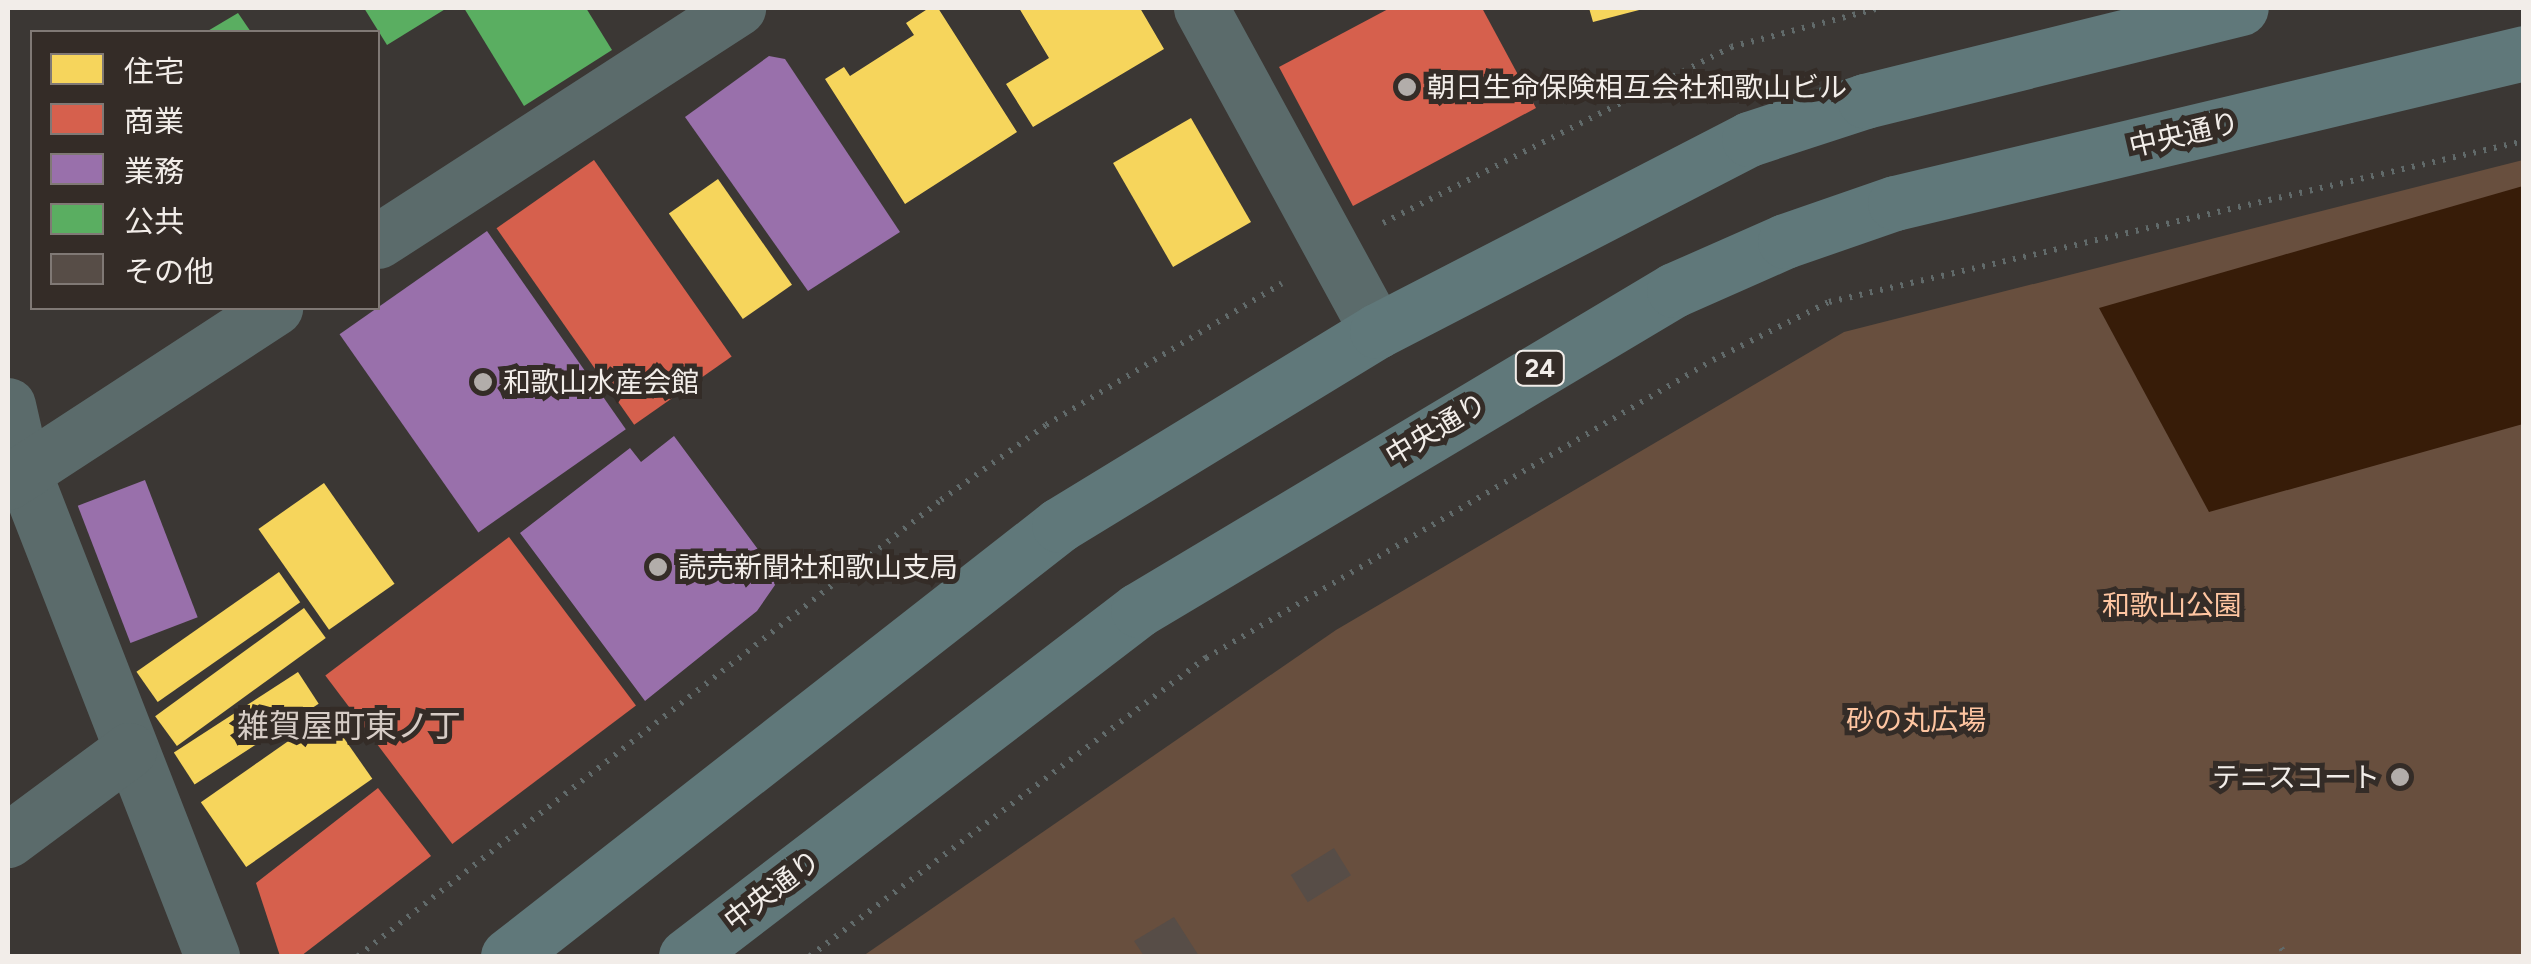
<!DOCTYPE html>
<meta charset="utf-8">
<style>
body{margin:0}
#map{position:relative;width:2531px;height:964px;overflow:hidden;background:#3b3734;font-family:Figtree,"Noto Sans JP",sans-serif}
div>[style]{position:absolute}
.green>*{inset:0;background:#684f3e}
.water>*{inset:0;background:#371c08}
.homes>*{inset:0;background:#f6d55c;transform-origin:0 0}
.shops>*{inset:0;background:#d6604d;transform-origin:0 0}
.offices>*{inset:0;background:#9970ab;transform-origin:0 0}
.public>*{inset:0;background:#5aae61}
.building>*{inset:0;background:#574d47;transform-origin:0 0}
.path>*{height:6px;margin-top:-3px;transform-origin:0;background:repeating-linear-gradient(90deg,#616a6a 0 2.5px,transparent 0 10.5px)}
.minor>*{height:55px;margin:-27.5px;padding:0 27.5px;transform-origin:27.5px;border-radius:27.5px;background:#5b6b6b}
.highway>*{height:55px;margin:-27.5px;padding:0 27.5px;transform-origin:27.5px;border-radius:27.5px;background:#60787a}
.dots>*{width:28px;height:28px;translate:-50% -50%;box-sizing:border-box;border:5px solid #342c27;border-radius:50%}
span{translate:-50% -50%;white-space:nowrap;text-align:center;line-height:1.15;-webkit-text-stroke:10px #342c27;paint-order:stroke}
.shield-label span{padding:2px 8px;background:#342c27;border:2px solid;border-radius:8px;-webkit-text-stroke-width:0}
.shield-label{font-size:25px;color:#f2ede9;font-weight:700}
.poi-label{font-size:28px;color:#f2ede9}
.left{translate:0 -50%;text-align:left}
.right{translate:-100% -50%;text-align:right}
.street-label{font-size:28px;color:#f2ede9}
.park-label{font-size:28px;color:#fec5a1}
.quarter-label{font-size:32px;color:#d6ccc6}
.frame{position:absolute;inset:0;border:10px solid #f2ede9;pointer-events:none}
.legend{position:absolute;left:30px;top:30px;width:350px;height:280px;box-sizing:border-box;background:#342c27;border:2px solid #807975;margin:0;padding:12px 18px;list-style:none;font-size:30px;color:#f2ede9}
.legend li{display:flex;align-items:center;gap:20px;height:50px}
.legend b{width:50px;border:2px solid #807975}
</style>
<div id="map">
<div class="green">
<i style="clip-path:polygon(2523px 160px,2523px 956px,863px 956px,1336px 630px,1844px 332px)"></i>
</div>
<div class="water">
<i style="clip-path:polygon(2523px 186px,2523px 424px,2209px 512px,2099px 308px)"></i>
</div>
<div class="homes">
<i style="clip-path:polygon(929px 8px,938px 8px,1017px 132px,905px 204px,825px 79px,844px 67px,850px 76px,914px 35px,906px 23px)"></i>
<i style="clip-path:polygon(1019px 8px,1140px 8px,1164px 49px,1033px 127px,1006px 84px,1049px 58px)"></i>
<i style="clip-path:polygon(1589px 8px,1643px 8px,1643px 9px,1593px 22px)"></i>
<i style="left:1191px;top:118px;width:120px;height:90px;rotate:60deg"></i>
<i style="left:718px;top:179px;width:129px;height:60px;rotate:55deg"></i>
<i style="left:324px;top:483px;width:123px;height:80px;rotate:55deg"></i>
<i style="left:279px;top:572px;width:37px;height:174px;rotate:55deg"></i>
<i style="left:304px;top:608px;width:37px;height:184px;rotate:54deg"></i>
<i style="left:298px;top:672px;width:38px;height:148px;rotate:57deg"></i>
<i style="left:327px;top:714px;width:79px;height:154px;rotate:55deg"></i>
</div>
<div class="shops">
<i style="clip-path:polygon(1390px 8px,1482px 8px,1536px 108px,1353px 206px,1279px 67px)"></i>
<i style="left:594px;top:160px;width:240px;height:119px;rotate:55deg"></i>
<i style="left:509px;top:537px;width:211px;height:230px;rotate:53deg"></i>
<i style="clip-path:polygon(378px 788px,431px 856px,301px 956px,280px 956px,256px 883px)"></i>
</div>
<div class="offices">
<i style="clip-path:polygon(769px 56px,785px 59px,900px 232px,808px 291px,685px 117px)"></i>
<i style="left:487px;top:231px;width:242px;height:180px;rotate:55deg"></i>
<i style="clip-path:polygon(674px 436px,768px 563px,775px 585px,757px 611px,645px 701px,520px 533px,630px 448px,641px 462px)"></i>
<i style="left:145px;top:480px;width:147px;height:72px;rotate:69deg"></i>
</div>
<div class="public">
<i style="clip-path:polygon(364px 8px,447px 8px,387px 45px)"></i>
<i style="clip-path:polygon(464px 8px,586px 8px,612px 50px,524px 106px)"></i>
<i style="clip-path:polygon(238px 13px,251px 32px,206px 32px)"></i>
</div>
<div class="building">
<i style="left:1334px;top:848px;width:32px;height:51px;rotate:58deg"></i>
<i style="clip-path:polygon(1174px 917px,1199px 956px,1144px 956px,1134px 941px)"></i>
</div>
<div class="path">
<i style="left:1383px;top:223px;width:390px;rotate:-26.8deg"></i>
<i style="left:1731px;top:47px;width:154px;rotate:-14.7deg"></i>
<i style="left:2281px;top:948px;width:9px;rotate:58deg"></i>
<i style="left:358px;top:956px;width:740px;rotate:-38.03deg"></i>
<i style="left:941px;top:500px;width:129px;rotate:-35.5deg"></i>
<i style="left:1046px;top:425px;width:275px;rotate:-31deg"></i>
<i style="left:810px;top:956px;width:496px;rotate:-37deg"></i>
<i style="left:1206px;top:658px;width:588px;rotate:-30.45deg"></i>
<i style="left:1713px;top:360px;width:130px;rotate:-26.6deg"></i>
<i style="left:1829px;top:302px;width:713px;rotate:-13.04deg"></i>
</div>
<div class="minor">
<i style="left:1201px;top:8px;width:368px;rotate:61.4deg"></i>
<i style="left:378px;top:241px;width:429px;rotate:-32.9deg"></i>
<i style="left:8px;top:405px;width:68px;rotate:77.2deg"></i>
<i style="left:23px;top:471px;width:521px;rotate:68.71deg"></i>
<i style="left:8px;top:482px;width:319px;rotate:-33.1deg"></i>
<i style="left:8px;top:840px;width:151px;rotate:-36.6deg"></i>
</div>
<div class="highway">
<i style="left:508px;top:956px;width:700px;rotate:-38.03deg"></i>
<i style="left:1059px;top:525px;width:373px;rotate:-31.4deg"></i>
<i style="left:1377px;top:331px;width:419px;rotate:-27.3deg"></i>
<i style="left:1749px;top:139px;width:122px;rotate:-18.1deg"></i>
<i style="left:1865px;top:101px;width:387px;rotate:-13.9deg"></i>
<i style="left:686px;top:956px;width:569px;rotate:-37.43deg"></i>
<i style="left:1138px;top:610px;width:624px;rotate:-30.84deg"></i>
<i style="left:1674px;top:290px;width:121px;rotate:-23.8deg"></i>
<i style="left:1785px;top:241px;width:116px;rotate:-19.1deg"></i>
<i style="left:1895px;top:203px;width:647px;rotate:-13.41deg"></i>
</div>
<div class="dots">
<i style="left:1407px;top:87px;background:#b2adaa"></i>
<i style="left:483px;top:382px;background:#b2adaa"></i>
<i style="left:658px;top:567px;background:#b2adaa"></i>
<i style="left:2400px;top:777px;background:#b2adaa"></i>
</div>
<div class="shield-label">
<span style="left:1540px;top:368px">24</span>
</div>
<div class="poi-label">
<span class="left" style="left:1427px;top:87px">朝日生命保険相互会社和歌山ビル</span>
<span class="left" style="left:503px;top:382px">和歌山水産会館</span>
<span class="left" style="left:678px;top:567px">読売新聞社和歌山支局</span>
<span class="right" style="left:2380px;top:777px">テニスコート</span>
</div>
<div class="street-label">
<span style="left:2184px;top:134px;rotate:-13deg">中央通り</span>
<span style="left:1436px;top:429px;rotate:-31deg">中央通り</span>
<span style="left:772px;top:890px;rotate:-37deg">中央通り</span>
</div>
<div class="park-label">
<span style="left:2172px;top:605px">和歌山公園</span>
<span style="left:1916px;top:720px">砂の丸広場</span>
</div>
<div class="quarter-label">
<span style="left:349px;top:726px">雑賀屋町東ノ丁</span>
</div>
<div class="frame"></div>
<ul class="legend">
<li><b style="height:28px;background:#f6d55c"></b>住宅</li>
<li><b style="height:28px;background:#d6604d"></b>商業</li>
<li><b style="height:28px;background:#9970ab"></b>業務</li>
<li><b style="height:28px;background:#5aae61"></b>公共</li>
<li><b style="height:28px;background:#574d47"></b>その他</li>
</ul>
</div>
